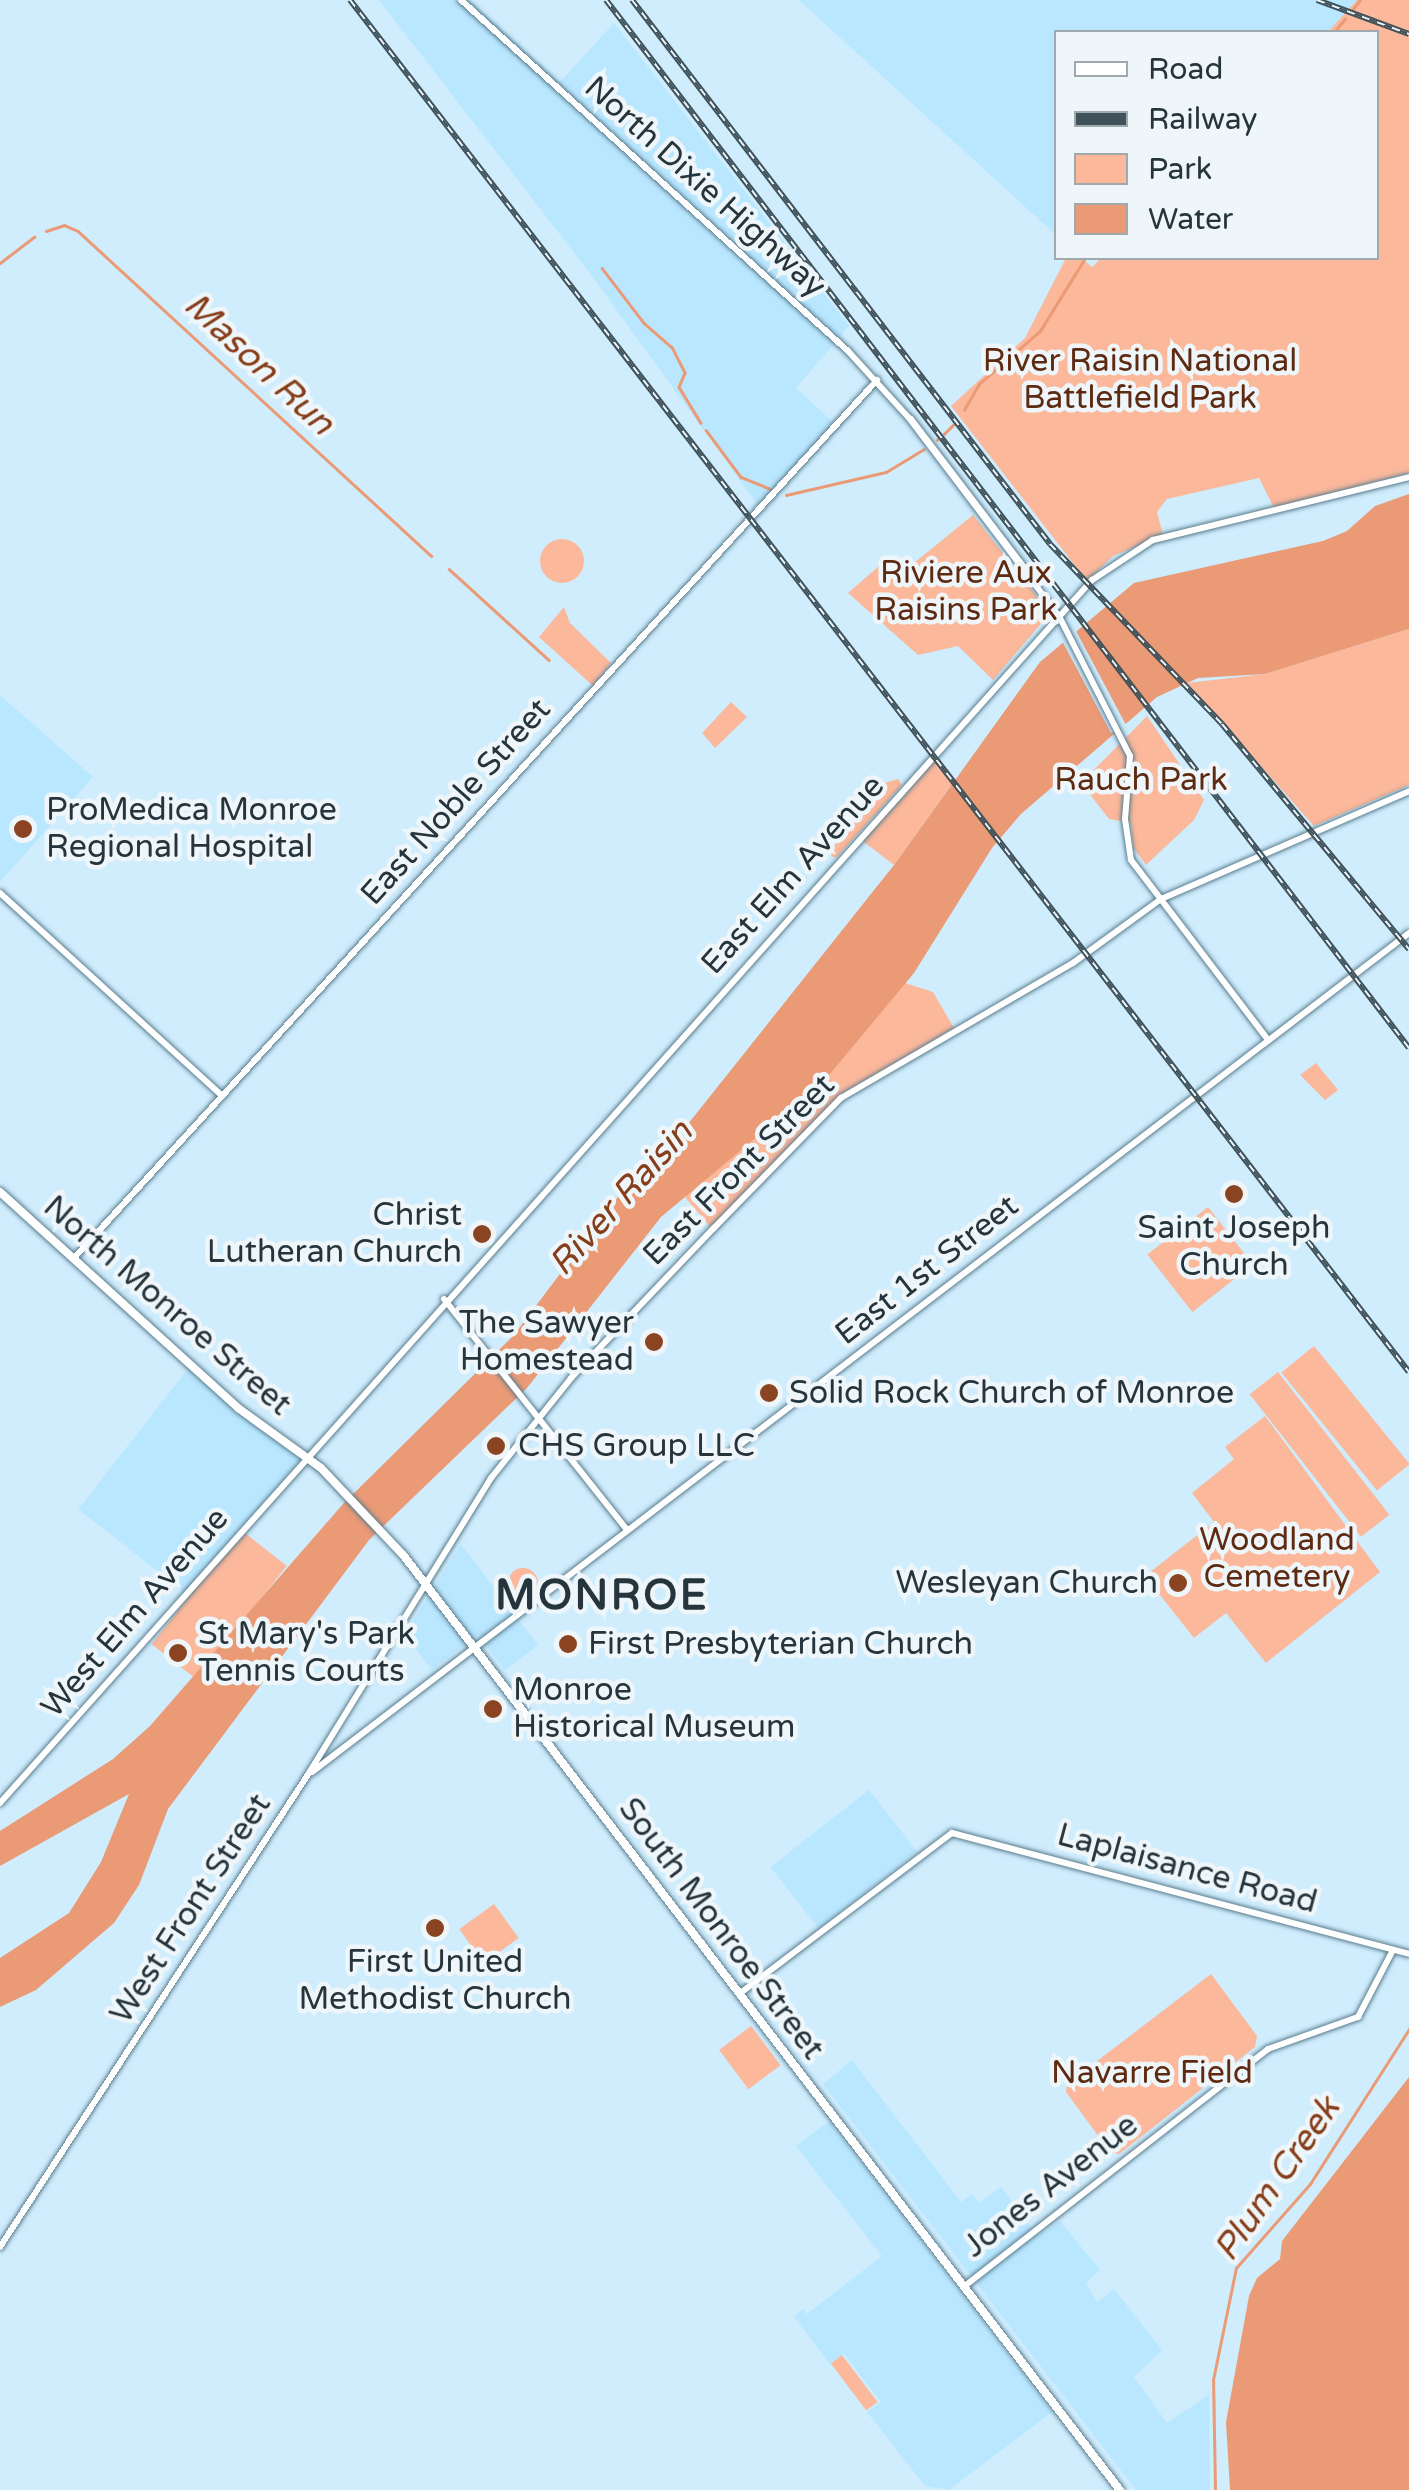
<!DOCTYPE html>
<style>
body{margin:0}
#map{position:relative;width:1409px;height:2490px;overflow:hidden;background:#cfedfd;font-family:"Varela Round",sans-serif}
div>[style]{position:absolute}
.built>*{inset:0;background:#b9e7ff;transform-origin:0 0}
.green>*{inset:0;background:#fbb89b;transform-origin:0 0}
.round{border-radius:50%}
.water>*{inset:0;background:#eb9a76}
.pier>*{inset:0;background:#cfedfd;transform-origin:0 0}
.stream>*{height:2.5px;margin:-1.25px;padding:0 1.25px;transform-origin:1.25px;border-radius:1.25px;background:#eb9a76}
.roads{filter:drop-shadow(0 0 2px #5a7d8e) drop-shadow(0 0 2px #5a7d8e)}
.secondary>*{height:6px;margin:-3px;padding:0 3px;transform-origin:3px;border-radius:3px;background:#fff}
.primary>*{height:8px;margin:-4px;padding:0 4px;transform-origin:4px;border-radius:4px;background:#fff}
.rail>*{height:6px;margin-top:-3px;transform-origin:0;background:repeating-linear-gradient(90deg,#eff6fa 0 8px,#3f5159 0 16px);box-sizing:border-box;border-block:2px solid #3f5159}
.dots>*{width:28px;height:28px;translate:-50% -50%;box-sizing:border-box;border:5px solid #eff6fa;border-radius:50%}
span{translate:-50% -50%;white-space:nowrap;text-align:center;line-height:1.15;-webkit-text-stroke:9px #eff6fa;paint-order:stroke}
.street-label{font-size:32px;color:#26353c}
.park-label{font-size:32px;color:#5e2a11}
.poi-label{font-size:32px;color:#26353c}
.left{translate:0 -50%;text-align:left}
.right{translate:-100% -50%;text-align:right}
.water-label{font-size:35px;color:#873e1a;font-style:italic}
.district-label{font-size:42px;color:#26353c;font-weight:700;letter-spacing:2.5px}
.legend{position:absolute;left:1054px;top:30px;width:325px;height:230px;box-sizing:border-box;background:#eff6fa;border:2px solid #9fa9ae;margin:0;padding:12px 18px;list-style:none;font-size:30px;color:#26353c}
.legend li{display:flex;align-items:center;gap:20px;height:50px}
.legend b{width:50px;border:2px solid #9fa9ae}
</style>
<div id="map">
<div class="built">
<i style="clip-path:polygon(379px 0,470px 0,560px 82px,614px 23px,849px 326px,796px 388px,834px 423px,758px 505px,589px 272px)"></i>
<i style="clip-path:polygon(799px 0,1357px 0,1328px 32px,1056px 32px,1056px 235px)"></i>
<i style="clip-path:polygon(0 695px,93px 777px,0 882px)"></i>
<i style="left:191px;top:1365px;width:146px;height:183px;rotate:38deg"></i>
<i style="clip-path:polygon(461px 1544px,538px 1645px,505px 1670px,478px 1635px,432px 1670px,405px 1634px)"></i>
<i style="left:869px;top:1790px;width:78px;height:125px;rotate:52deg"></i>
<i style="clip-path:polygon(852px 2060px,961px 2202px,972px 2194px,979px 2203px,1001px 2187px,1038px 2236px,1060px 2221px,1100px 2270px,1086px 2283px,1097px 2302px,1114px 2289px,1162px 2350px,1134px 2377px,1167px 2423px,1209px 2395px,1210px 2490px,1136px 2490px,823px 2084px)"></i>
<i style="clip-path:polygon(830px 2121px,1052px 2412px,949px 2490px,925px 2486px,867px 2412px,881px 2402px,844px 2354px,830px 2364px,794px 2317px,803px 2309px,807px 2314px,882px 2256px,796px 2146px)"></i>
</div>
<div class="green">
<i style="clip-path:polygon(1357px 0,1409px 0,1409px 473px,1274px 508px,1259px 478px,1167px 499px,1157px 512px,1163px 535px,1113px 556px,1087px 581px,951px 406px,1025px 338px,1066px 258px,1081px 258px,1092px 267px,1101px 258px,1376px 258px,1376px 32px,1328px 32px)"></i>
<i style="clip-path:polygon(973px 515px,1050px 613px,993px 680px,958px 646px,918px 655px,848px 593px,886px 560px,914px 563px)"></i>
<i class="round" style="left:540px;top:539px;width:44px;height:44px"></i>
<i style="clip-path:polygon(564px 607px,570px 623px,611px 663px,593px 686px,539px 637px)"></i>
<i style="clip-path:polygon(1409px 629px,1409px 785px,1314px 826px,1187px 683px,1265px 674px)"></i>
<i style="clip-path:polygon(731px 702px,747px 717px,715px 748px,702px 733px)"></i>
<i style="clip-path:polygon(1147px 716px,1204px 800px,1194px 820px,1146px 865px,1133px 847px,1131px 823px,1109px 819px,1081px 783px)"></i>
<i style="clip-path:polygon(936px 755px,955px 780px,894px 865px,860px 839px)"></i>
<i style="clip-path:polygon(898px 779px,902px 785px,836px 858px,831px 856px,849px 806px,870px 787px)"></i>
<i style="clip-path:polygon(905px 983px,933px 992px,954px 1028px,841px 1098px,713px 1230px,684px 1196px,813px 1092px)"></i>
<i style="clip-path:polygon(1316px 1063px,1338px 1090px,1325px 1100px,1300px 1075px)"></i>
<i style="left:1208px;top:1207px;width:73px;height:77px;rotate:52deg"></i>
<i style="left:1314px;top:1346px;width:152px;height:42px;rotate:51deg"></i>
<i style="left:1278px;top:1372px;width:181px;height:36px;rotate:52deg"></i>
<i style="clip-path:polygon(1265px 1416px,1380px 1572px,1266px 1663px,1226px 1613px,1194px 1638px,1145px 1576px,1214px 1522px,1192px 1493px,1234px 1459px,1225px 1447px)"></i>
<i style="left:241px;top:1530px;width:58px;height:145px;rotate:38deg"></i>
<i class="round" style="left:508px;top:1568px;width:30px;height:30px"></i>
<i style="left:494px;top:1904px;width:42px;height:43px;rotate:54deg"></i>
<i style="clip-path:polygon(1211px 1974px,1257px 2036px,1255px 2047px,1119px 2154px,1110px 2152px,1066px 2092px,1067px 2084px)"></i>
<i style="left:751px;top:2026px;width:49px;height:40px;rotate:53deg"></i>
<i style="left:842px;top:2355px;width:59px;height:14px;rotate:53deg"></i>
</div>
<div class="water">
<i style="clip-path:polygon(1409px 494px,1409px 629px,1265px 674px,1198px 678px,1157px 697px,1021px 814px,992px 848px,914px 973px,825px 1080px,661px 1217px,527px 1388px,369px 1540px,168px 1809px,139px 1885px,114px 1923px,36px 1990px,0 2007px,0 1958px,69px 1913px,101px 1862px,129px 1794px,0 1866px,0 1831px,113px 1759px,150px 1726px,343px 1504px,514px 1335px,632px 1178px,680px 1134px,894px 865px,1040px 662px,1134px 583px,1323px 541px,1347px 531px,1375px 506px)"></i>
<i style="clip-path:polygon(1409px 2077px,1409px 2490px,1230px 2490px,1226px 2422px,1249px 2296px,1257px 2278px,1280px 2259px,1282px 2241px)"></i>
</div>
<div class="pier">
<i style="left:1075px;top:629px;width:109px;height:17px;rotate:62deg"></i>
</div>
<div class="stream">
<i style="left:1353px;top:9px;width:11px;rotate:-52deg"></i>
<i style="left:1334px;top:32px;width:17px;rotate:-50deg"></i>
<i style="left:46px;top:231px;width:19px;rotate:-18deg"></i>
<i style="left:64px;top:225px;width:15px;rotate:23deg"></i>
<i style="left:78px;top:231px;width:480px;rotate:42.6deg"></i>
<i style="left:0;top:263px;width:43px;rotate:-37.4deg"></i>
<i style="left:602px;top:268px;width:69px;rotate:52.6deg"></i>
<i style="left:644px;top:323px;width:37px;rotate:41deg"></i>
<i style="left:672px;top:347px;width:29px;rotate:63deg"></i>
<i style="left:685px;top:373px;width:15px;rotate:113deg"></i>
<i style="left:679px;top:387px;width:42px;rotate:58.6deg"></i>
<i style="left:964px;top:410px;width:30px;rotate:-60deg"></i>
<i style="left:979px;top:384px;width:81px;rotate:-41deg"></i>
<i style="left:1040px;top:331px;width:86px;rotate:-58.3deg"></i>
<i style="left:706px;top:430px;width:59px;rotate:53.3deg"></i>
<i style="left:741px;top:477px;width:31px;rotate:22deg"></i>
<i style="left:944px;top:434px;width:13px;rotate:-45deg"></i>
<i style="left:937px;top:440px;width:1px;rotate:-45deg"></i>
<i style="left:786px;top:495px;width:103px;rotate:-13deg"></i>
<i style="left:886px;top:472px;width:44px;rotate:-31.2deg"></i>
<i style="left:449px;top:569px;width:135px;rotate:42.3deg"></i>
<i style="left:1215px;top:2490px;width:110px;rotate:-91deg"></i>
<i style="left:1213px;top:2380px;width:114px;rotate:-78.4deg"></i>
<i style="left:1236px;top:2268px;width:112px;rotate:-48.6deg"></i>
<i style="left:1310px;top:2184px;width:184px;rotate:-57.4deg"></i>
</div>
<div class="roads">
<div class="secondary">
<i style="left:461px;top:0;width:522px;rotate:42.21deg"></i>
<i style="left:848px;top:351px;width:91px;rotate:47.7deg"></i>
<i style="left:909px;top:418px;width:248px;rotate:52.9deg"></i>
<i style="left:1059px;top:616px;width:157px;rotate:63.1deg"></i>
<i style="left:1130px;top:756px;width:63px;rotate:94.5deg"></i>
<i style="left:1125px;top:819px;width:41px;rotate:81.7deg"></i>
<i style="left:1131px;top:860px;width:226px;rotate:52.7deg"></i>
<i style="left:911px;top:419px;width:205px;rotate:52.7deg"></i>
<i style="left:0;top:893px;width:301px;rotate:42.4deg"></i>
<i style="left:74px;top:1258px;width:1190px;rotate:-47.55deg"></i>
<i style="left:444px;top:1299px;width:295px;rotate:51.6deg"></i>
<i style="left:312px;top:1772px;width:1381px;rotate:-37.41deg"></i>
<i style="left:0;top:1803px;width:1640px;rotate:-48.24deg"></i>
<i style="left:1092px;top:580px;width:73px;rotate:-33.3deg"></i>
<i style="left:1153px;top:540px;width:264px;rotate:-13.8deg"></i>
<i style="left:739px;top:1994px;width:267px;rotate:-37.1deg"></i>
<i style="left:952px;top:1833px;width:473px;rotate:14.8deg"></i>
<i style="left:0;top:2247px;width:562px;rotate:-56.9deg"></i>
<i style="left:307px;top:1776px;width:350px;rotate:-58.3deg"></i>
<i style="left:491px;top:1478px;width:128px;rotate:-51.3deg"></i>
<i style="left:571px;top:1378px;width:207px;rotate:-46.4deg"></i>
<i style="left:714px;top:1228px;width:182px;rotate:-45.7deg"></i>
<i style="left:841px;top:1098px;width:268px;rotate:-30.2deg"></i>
<i style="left:1073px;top:963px;width:109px;rotate:-36deg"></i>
<i style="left:1161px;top:899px;width:270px;rotate:-23.5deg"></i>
<i style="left:966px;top:2285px;width:383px;rotate:-38deg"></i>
<i style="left:1268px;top:2049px;width:96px;rotate:-19.6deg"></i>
<i style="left:1358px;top:2017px;width:76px;rotate:-62.4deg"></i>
</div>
<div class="primary">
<i style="left:0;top:1192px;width:321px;rotate:42.2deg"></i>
<i style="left:238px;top:1408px;width:102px;rotate:35.9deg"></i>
<i style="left:321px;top:1468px;width:121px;rotate:46.7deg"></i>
<i style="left:404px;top:1556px;width:1177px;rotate:52.53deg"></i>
</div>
</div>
<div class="rail">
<i style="left:350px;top:0;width:1733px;rotate:52.34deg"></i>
<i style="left:606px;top:0;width:1320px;rotate:52.54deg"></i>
<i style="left:632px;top:0;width:686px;rotate:52.46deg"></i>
<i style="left:1050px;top:544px;width:249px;rotate:46.3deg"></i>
<i style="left:1222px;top:724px;width:293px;rotate:50.3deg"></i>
<i style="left:1317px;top:0;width:98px;rotate:20.3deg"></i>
</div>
<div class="dots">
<i style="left:23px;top:829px;background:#8b4422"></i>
<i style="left:1234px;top:1194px;background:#8b4422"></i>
<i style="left:482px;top:1234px;background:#8b4422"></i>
<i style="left:654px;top:1342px;background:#8b4422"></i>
<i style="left:769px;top:1393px;background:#8b4422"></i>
<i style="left:496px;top:1446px;background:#8b4422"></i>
<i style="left:1178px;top:1583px;background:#8b4422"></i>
<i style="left:568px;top:1644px;background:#8b4422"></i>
<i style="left:178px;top:1653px;background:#8b4422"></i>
<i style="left:493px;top:1709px;background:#8b4422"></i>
<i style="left:435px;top:1928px;background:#8b4422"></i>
</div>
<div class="street-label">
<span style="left:705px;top:187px;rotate:42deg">North Dixie Highway</span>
<span style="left:456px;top:802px;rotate:-48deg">East Noble Street</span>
<span style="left:793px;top:875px;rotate:-48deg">East Elm Avenue</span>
<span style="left:739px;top:1170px;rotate:-45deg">East Front Street</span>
<span style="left:927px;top:1270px;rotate:-38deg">East 1st Street</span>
<span style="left:167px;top:1306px;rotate:41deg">North Monroe Street</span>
<span style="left:135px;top:1613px;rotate:-49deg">West Elm Avenue</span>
<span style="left:1187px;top:1869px;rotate:15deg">Laplaisance Road</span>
<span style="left:191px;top:1909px;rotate:-57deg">West Front Street</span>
<span style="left:721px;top:1929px;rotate:53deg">South Monroe Street</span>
<span style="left:1051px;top:2186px;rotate:-38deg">Jones Avenue</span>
</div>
<div class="park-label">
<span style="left:1140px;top:380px">River Raisin National<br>Battlefield Park</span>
<span style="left:966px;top:592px">Riviere Aux<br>Raisins Park</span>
<span style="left:1141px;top:780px">Rauch Park</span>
<span style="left:1277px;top:1559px">Woodland<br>Cemetery</span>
<span style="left:1152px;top:2073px">Navarre Field</span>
</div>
<div class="poi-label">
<span class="left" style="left:46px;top:829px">ProMedica Monroe<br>Regional Hospital</span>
<span class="right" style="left:462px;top:1234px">Christ<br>Lutheran Church</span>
<span style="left:1234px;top:1247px">Saint Joseph<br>Church</span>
<span class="right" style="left:634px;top:1342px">The Sawyer<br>Homestead</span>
<span class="left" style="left:789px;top:1393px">Solid Rock Church of Monroe</span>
<span class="left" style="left:518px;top:1446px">CHS Group LLC</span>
<span class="right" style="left:1158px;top:1583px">Wesleyan Church</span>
<span class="left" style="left:198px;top:1653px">St Mary's Park<br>Tennis Courts</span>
<span class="left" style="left:588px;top:1644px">First Presbyterian Church</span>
<span class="left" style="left:513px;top:1709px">Monroe<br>Historical Museum</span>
<span style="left:435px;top:1981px">First United<br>Methodist Church</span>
</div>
<div class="water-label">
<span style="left:259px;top:364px;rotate:43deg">Mason Run</span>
<span style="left:621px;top:1198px;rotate:-48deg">River Raisin</span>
<span style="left:1277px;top:2179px;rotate:-55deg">Plum Creek</span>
</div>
<div class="district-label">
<span style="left:602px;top:1596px">MONROE</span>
</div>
<ul class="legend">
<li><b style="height:12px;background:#fff"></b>Road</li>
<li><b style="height:12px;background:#3f5159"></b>Railway</li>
<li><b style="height:28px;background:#fbb89b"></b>Park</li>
<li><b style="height:28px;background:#eb9a76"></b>Water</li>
</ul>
</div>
